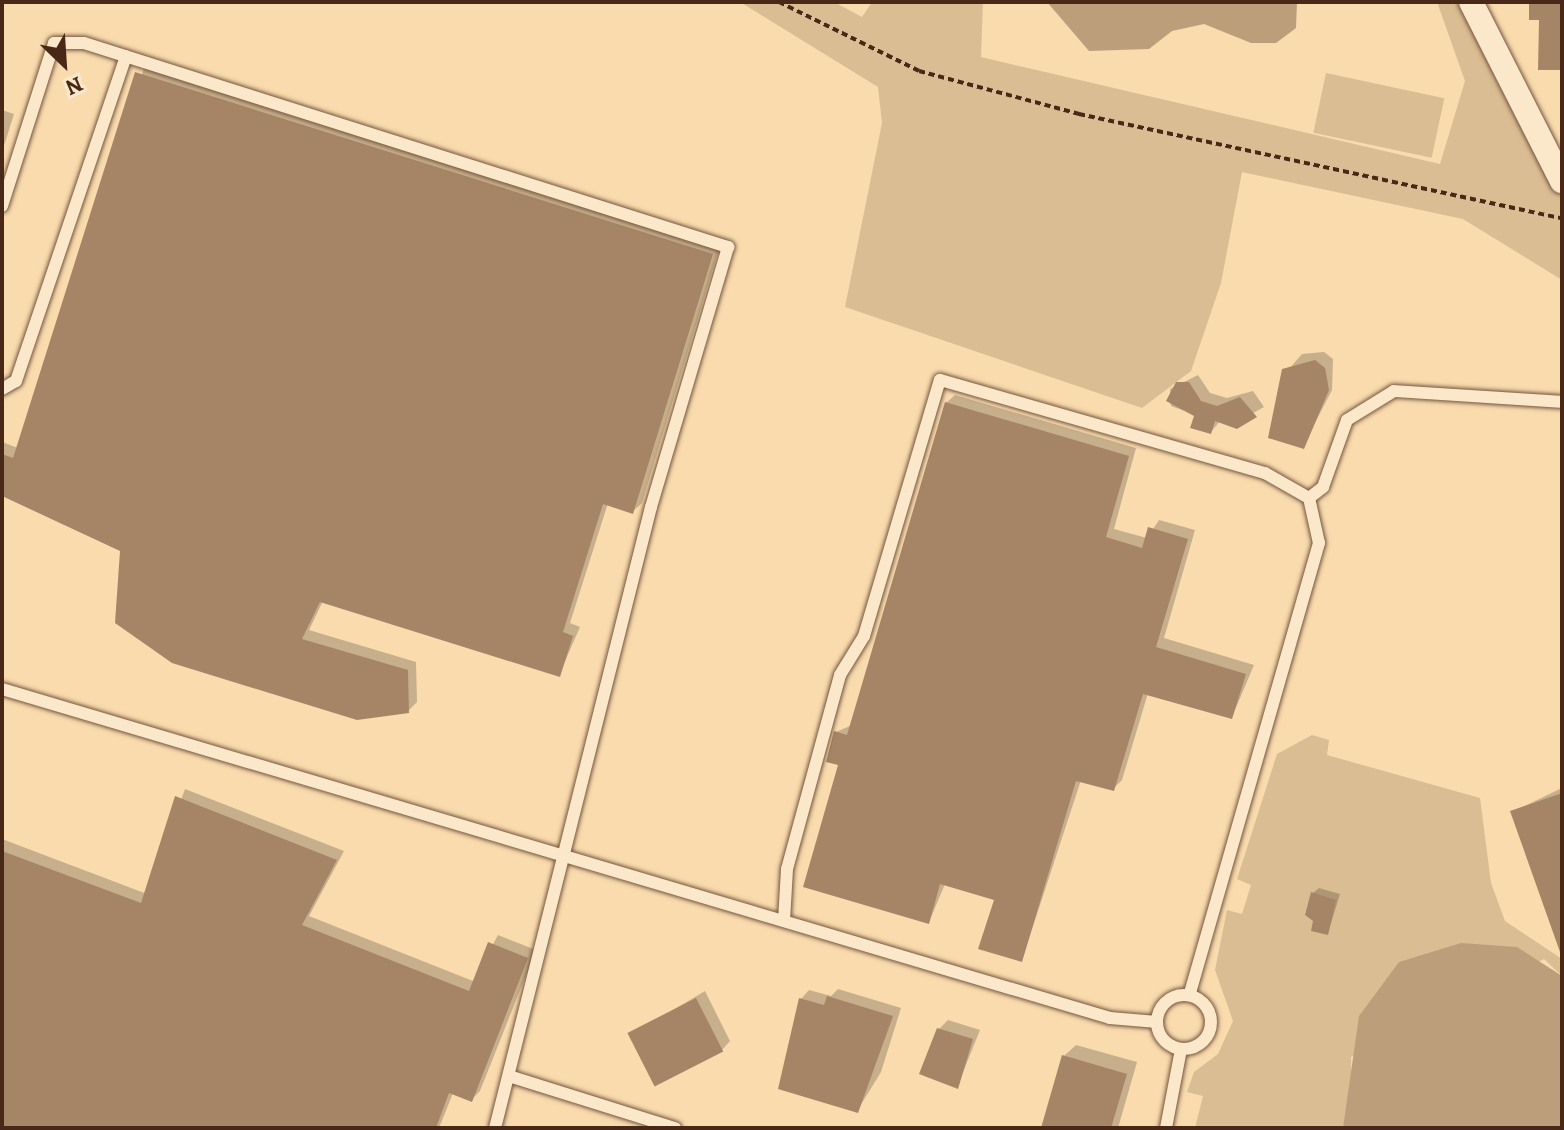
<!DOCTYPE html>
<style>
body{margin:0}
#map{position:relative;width:1564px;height:1130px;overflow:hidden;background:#f9dbae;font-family:Alegreya,serif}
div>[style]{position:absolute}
.green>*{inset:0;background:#dbbd94;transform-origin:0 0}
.water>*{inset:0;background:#bd9e7b}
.shadow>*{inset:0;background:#0003}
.building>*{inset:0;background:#a58566;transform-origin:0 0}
.path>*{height:4px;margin-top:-2px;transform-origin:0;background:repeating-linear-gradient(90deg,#492817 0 6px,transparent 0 10px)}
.roads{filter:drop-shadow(0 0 2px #75553d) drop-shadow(0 0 2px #75553d)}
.lane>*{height:12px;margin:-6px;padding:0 6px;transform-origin:6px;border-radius:6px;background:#fbe8ca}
.lane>.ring{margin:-6px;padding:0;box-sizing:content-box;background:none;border:12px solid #fbe8ca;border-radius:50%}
.street>*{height:24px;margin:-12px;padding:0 12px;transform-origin:12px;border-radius:12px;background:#fbe8ca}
span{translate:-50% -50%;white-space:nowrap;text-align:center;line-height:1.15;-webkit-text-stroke:7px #fbe8ca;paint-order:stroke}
.frame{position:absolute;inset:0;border:4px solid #492817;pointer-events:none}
.north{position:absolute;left:24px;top:24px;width:80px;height:80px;-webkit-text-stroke:6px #fbe8ca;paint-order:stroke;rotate:155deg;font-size:22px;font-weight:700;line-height:32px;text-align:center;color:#492817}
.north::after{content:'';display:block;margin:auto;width:28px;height:36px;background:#492817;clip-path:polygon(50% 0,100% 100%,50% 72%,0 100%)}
</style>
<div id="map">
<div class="green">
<i style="clip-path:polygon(740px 2px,834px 2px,862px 17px,872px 2px,983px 2px,981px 57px,1440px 164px,1465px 81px,1437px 2px,1482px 2px,1562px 155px,1562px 280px,1463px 219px,1242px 172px,1221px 283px,1191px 371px,1142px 408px,845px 307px,882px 123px,878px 87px)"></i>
<i style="left:1326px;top:73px;width:121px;height:61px;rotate:12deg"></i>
<i style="clip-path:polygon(1312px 735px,1329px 740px,1327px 755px,1480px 798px,1491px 883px,1505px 921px,1562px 959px,1562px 976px,1544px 959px,1351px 1057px,1352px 1098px,1343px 1128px,1195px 1128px,1203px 1096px,1187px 1092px,1194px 1072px,1218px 1054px,1233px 1021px,1215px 970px,1227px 910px,1242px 914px,1251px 885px,1237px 879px,1277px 754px)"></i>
</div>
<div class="water">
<i style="clip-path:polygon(1047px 2px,1297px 2px,1296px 28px,1276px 43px,1251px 43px,1204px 24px,1172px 31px,1149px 49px,1089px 51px)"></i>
<i style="clip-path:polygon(1461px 943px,1517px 947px,1562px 976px,1562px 1128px,1343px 1128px,1359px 1016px,1399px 962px)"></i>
</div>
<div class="shadow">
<i style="clip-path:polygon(145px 65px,720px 245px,642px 503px,633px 511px,608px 503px,570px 623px,580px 627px,559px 675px,323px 601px,309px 630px,416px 662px,417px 702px,408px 711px,122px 550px,2px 494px,2px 442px,18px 448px)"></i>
<i style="clip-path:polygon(2px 110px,14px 114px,2px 152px)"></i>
<i style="clip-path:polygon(1324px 352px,1333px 359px,1332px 390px,1303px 446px,1281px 378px,1302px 354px)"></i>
<i style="clip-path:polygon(1198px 375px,1210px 393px,1227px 398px,1253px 391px,1264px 407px,1230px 426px,1220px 421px,1211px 432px,1196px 415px,1171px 406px,1170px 389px)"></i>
<i style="clip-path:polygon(955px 395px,1136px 448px,1114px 529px,1147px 538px,1159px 520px,1195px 530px,1164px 638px,1254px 665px,1232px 717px,1148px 693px,1122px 780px,1113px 789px,1081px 780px,1022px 960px,997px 899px,945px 884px,929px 922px,840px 764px,836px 732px,852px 725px,946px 403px)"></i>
<i style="clip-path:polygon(1562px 788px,1562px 939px,1512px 812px)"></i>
<i style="clip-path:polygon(185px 789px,344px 851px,309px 916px,473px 981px,498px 935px,536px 950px,480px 1091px,471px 1100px,453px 1093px,439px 1128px,2px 1128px,2px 839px,147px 894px)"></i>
<i style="clip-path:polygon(1319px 888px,1340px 894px,1328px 933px,1313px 893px)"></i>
<i style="clip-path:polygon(838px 989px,901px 1008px,881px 1072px,857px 1111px,801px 999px,809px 990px,831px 996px)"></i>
<i style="clip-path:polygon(705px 991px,730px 1041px,722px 1050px,631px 1035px)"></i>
<i style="clip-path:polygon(948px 1020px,980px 1030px,957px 1087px,939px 1029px)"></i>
<i style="clip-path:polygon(1076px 1045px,1137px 1062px,1118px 1128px,1043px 1128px,1064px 1056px)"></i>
</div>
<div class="building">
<i style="clip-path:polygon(1529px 2px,1562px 2px,1562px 70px,1538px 70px,1539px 20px,1529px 20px)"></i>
<i style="clip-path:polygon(135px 72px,713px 254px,633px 514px,603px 504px,563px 632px,573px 636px,560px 677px,320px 602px,302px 639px,408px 670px,409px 713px,357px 720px,172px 663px,115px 623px,120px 551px,2px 496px,2px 454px,13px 458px)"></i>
<i style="clip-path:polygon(1315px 360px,1325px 368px,1329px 390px,1304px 449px,1268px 438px,1282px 369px)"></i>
<i style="clip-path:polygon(1176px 382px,1189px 382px,1201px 401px,1217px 406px,1240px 397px,1257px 417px,1237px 429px,1215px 421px,1211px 434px,1190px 428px,1194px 416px,1166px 401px)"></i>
<i style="clip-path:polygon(945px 402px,1129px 456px,1106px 537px,1142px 548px,1148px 527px,1188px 539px,1156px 647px,1246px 674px,1232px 719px,1143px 694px,1114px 791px,1076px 781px,1022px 962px,978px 949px,994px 900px,940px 884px,929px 924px,803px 887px,838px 765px,826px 762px,834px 731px,847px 735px)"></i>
<i style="clip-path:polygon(1562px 793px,1562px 951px,1560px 952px,1510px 811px)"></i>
<i style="clip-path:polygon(175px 796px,337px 860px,302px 925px,469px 991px,488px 942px,528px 958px,472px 1102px,449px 1093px,436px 1128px,2px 1128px,2px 851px,141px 903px)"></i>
<i style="clip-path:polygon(1311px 892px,1336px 900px,1328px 935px,1311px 931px,1313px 921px,1305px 915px)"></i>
<i style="clip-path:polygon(827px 996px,893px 1016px,858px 1113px,778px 1089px,799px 998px,824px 1005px)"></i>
<i style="left:696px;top:998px;width:60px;height:77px;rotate:63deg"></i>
<i style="clip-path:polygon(937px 1028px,973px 1039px,958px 1089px,919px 1074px)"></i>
<i style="clip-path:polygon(1062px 1055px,1127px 1074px,1111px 1128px,1041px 1128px)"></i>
</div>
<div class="path">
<i style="left:779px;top:2px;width:156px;rotate:26.2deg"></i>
<i style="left:919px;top:71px;width:166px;rotate:15deg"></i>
<i style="left:1079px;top:114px;width:494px;rotate:12.2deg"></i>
</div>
<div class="roads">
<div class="lane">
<i style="left:2px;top:206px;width:171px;rotate:-72.3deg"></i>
<i style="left:54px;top:43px;width:30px"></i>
<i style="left:84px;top:43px;width:676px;rotate:17.58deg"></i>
<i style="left:728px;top:247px;width:271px;rotate:106.5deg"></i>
<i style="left:651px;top:507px;width:640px;rotate:104.1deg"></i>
<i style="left:2px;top:389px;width:16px;rotate:-30deg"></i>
<i style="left:16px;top:381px;width:343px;rotate:-71.3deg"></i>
<i style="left:1309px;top:498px;width:18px;rotate:-38deg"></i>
<i style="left:1323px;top:487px;width:71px;rotate:-70.3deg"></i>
<i style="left:1347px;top:420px;width:55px;rotate:-31.7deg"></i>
<i style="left:1394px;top:391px;width:168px;rotate:3.7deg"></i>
<i style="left:2px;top:689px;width:1156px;rotate:16.54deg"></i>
<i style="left:1110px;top:1018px;width:47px;rotate:4.9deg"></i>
<i style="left:784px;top:921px;width:52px;rotate:-86.7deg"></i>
<i style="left:787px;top:869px;width:201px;rotate:-74.7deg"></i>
<i style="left:840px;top:675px;width:46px;rotate:-58.4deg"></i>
<i style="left:864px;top:636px;width:267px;rotate:-73.5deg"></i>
<i style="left:940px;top:380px;width:338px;rotate:16deg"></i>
<i style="left:1265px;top:473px;width:51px;rotate:29.6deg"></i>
<i style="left:1309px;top:498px;width:46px;rotate:77.5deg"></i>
<i style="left:1319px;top:543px;width:470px;rotate:106deg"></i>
<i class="ring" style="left:1157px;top:995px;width:42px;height:42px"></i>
<i style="left:512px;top:1077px;width:171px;rotate:17.4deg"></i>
<i style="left:1166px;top:1128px;width:80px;rotate:-79.2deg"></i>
</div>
<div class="street">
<i style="left:1471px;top:2px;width:201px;rotate:63.1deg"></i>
</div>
</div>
<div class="frame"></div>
<div class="north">N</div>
</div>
